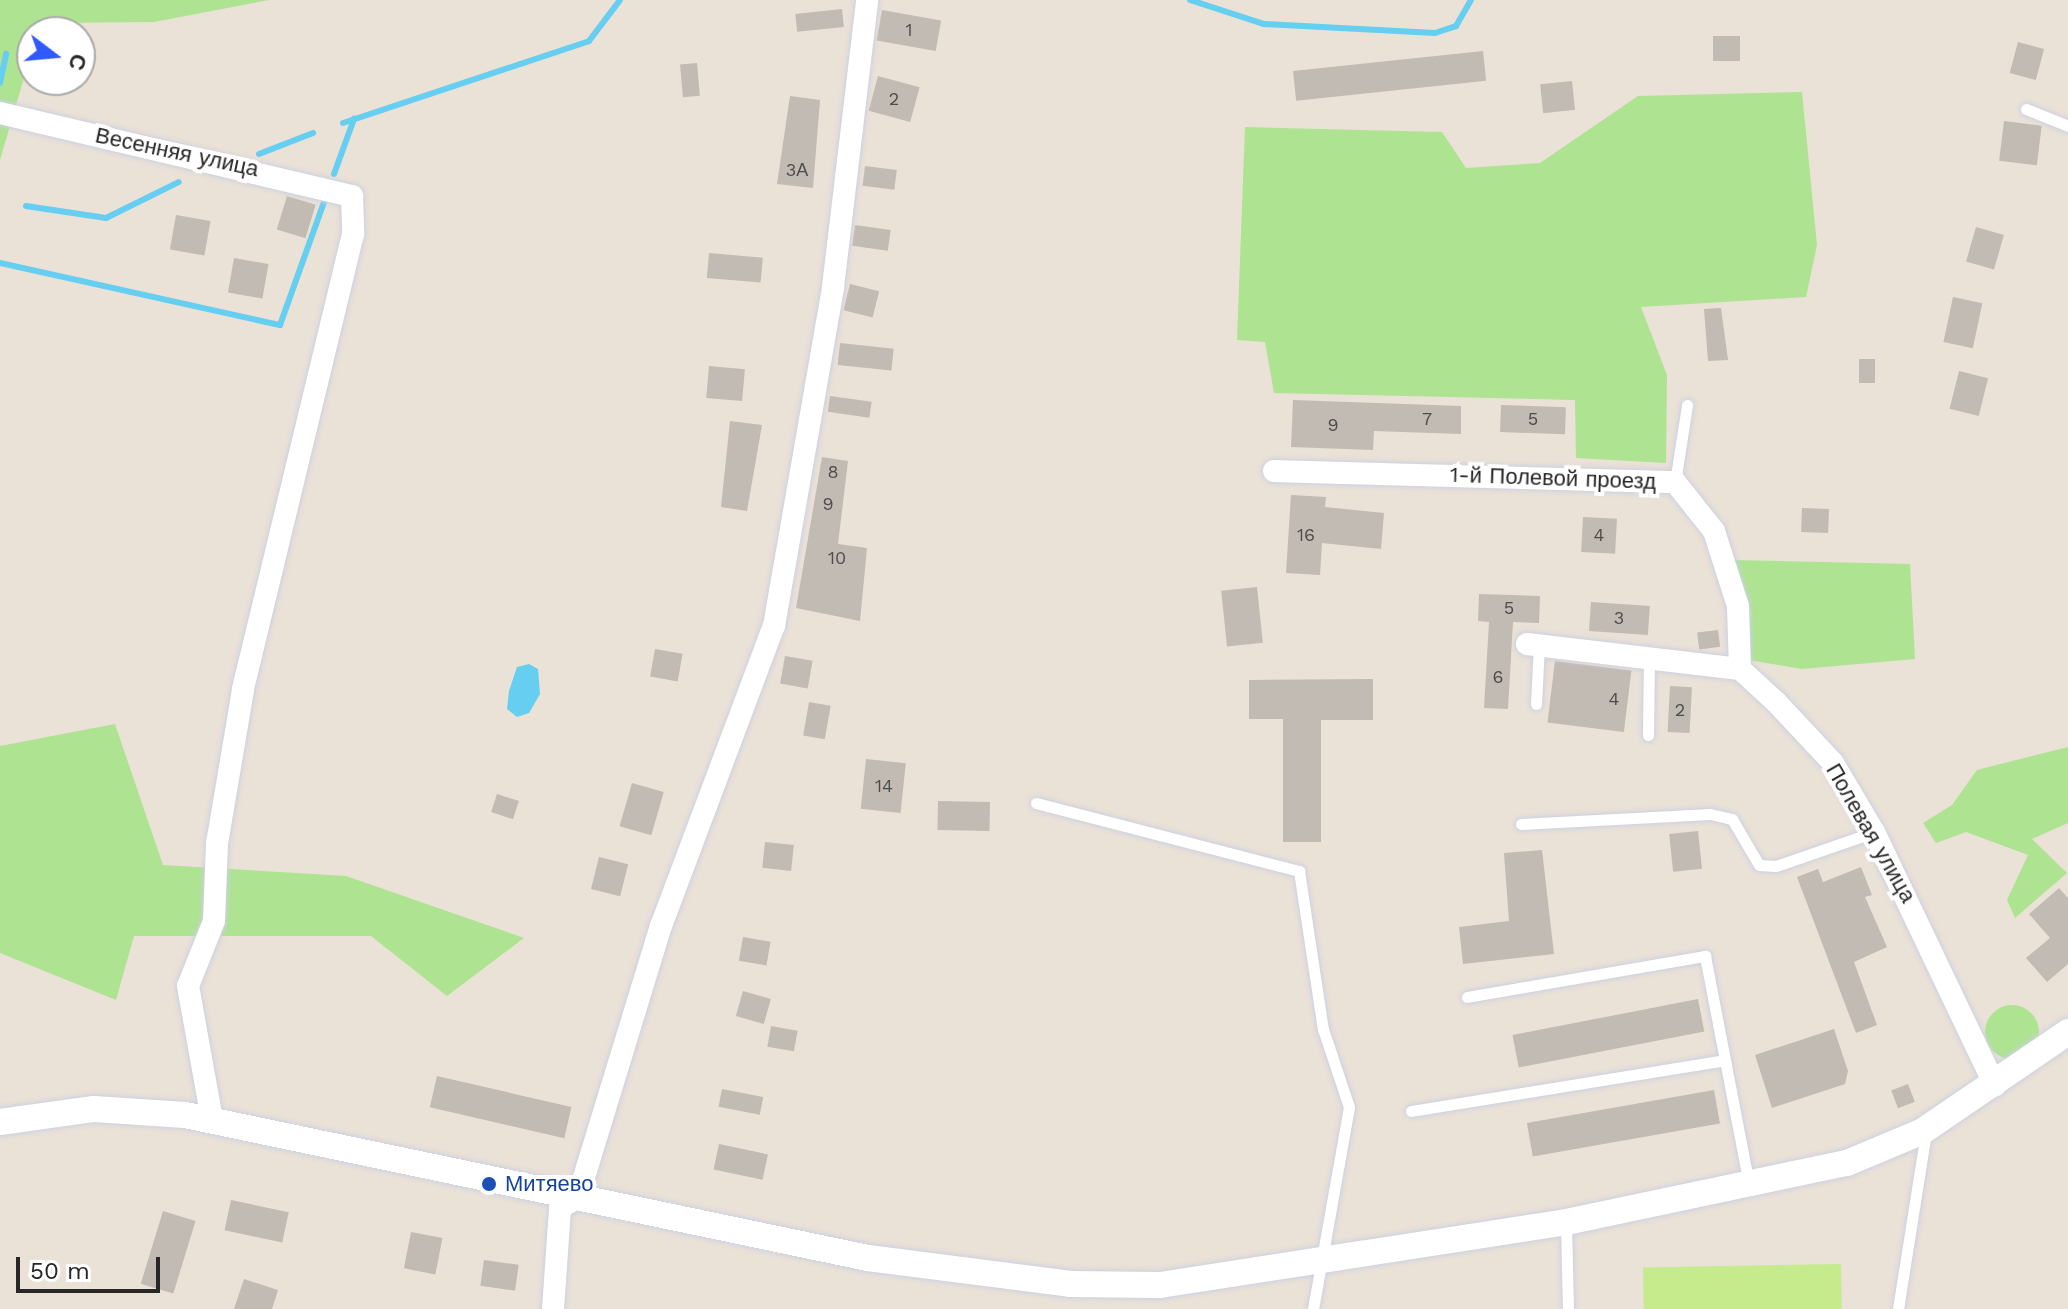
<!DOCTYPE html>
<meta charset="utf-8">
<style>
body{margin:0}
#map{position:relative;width:2068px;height:1309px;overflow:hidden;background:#eae1d7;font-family:"Work Sans",sans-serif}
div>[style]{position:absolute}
.green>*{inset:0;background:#aee391}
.round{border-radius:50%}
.pitch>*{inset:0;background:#c5eb8c;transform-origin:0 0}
.water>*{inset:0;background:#65cef1}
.stream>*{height:6px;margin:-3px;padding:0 3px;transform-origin:3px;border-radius:3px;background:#65cef1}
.building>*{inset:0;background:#c2bbb4;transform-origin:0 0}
.roads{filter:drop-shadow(0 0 2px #ccd1e1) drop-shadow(0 0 2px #ccd1e1)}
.service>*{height:11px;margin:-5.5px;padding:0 5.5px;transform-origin:5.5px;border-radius:5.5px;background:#fff}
.minor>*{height:22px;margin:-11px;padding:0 11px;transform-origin:11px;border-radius:11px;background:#fff}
.tertiary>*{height:26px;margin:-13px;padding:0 13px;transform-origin:13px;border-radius:13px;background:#fff}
.dots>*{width:22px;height:22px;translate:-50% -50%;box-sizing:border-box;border:4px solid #fff;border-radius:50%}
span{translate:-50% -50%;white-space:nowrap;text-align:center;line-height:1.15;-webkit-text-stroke:8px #fff;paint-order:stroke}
.number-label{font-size:18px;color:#4e4c4a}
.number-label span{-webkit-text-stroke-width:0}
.street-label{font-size:22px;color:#272727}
.transit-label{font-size:22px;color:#164399}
.left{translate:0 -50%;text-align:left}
.north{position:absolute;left:16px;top:16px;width:80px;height:80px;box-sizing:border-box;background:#fff;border:2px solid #a9a9a9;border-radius:50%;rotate:106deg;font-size:22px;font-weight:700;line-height:32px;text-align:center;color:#272727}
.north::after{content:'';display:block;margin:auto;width:28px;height:36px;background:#305afe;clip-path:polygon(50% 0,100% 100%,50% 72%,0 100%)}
.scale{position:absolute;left:16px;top:1257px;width:144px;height:36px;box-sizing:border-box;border:4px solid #272727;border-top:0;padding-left:10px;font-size:24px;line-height:28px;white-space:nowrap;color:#272727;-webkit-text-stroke:6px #fff;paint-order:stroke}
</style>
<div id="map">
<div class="green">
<i style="clip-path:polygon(0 0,269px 0,154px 22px,40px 23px,0 160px)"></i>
<i style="clip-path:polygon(1802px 92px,1817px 245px,1806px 297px,1641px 307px,1667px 375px,1666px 463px,1576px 458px,1575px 400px,1274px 393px,1265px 342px,1237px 340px,1245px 127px,1442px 132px,1466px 168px,1540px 163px,1638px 96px)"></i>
<i style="clip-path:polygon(1730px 560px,1910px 564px,1915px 659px,1802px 669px,1748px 660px)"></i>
<i style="clip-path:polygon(115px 724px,163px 865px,346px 876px,524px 938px,447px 996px,371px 936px,134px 936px,116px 1000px,0 953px,0 746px)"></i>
<i style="clip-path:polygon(2068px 747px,2068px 823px,2032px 839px,2067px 873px,2015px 918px,2007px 900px,2028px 855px,1966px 832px,1936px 843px,1923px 823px,1952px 805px,1977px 770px)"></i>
<i class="round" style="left:1985px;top:1005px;width:54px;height:54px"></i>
</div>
<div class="pitch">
<i style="left:1841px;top:1264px;width:45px;height:198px;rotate:89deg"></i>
</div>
<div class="water">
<i style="clip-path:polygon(529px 664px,538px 669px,540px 694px,529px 713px,517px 717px,507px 709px,509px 691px,517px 667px)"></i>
</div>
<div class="stream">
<i style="left:1190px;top:0;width:78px;rotate:18deg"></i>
<i style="left:1264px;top:24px;width:171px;rotate:3deg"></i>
<i style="left:1435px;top:33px;width:22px;rotate:-18deg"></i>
<i style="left:1456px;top:26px;width:30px;rotate:-60deg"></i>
<i style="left:0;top:83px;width:30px;rotate:-78deg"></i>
<i style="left:343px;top:123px;width:259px;rotate:-18.4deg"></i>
<i style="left:589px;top:41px;width:51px;rotate:-52.9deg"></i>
<i style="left:259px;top:154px;width:58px;rotate:-21.3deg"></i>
<i style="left:334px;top:174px;width:59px;rotate:-70deg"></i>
<i style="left:26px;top:206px;width:81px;rotate:8.5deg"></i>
<i style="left:106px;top:218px;width:81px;rotate:-26.3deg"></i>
<i style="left:0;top:263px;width:287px;rotate:12.5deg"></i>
<i style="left:280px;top:325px;width:131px;rotate:-70.3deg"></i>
</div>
<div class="building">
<i style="left:842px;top:9px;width:18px;height:47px;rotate:84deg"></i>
<i style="left:882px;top:10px;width:60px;height:31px;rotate:10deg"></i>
<i style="left:1713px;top:36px;width:27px;height:25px"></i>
<i style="left:2018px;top:42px;width:27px;height:32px;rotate:15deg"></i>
<i style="left:1483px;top:51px;width:30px;height:191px;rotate:84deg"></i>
<i style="left:697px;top:63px;width:33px;height:17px;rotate:85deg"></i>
<i style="left:878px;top:76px;width:43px;height:36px;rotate:15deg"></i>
<i style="left:1572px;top:81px;width:29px;height:32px;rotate:84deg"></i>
<i style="clip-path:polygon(790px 96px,820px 100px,813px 188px,777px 184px)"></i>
<i style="left:2004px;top:121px;width:38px;height:40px;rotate:7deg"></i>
<i style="left:865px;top:166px;width:32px;height:20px;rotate:7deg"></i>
<i style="left:287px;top:196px;width:30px;height:35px;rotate:17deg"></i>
<i style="left:176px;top:215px;width:35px;height:35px;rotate:10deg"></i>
<i style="left:855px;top:225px;width:36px;height:21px;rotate:8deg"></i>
<i style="left:1976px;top:227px;width:29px;height:36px;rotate:16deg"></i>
<i style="left:709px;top:253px;width:54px;height:25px;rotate:5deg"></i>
<i style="left:234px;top:258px;width:35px;height:35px;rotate:10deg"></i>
<i style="left:850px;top:284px;width:30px;height:27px;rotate:14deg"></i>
<i style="left:1953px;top:297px;width:30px;height:46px;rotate:12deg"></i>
<i style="clip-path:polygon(1721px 308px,1728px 360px,1708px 361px,1704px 309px)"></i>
<i style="left:840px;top:343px;width:54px;height:22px;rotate:6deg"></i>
<i style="left:1859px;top:359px;width:16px;height:24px"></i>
<i style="left:709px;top:366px;width:36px;height:32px;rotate:5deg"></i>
<i style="left:1959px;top:371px;width:30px;height:39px;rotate:14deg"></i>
<i style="left:830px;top:396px;width:42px;height:16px;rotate:8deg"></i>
<i style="clip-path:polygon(1293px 400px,1461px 406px,1461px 434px,1374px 431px,1373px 450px,1291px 447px)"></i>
<i style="left:1501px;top:405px;width:65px;height:27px;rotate:2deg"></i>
<i style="clip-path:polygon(730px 421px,762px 425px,747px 511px,721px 507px)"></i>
<i style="clip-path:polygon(822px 457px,848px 461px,838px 544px,867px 548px,860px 621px,796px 608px)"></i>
<i style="clip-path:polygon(1291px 495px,1326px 497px,1325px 507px,1384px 513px,1381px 549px,1322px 543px,1320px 575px,1286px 573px)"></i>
<i style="left:1802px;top:508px;width:27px;height:24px;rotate:2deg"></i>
<i style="left:1583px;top:517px;width:34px;height:35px;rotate:3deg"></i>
<i style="left:1257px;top:587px;width:56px;height:36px;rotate:84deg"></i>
<i style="clip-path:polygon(1479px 594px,1540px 596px,1539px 623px,1513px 622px,1508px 709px,1484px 708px,1489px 622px,1478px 621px)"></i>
<i style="left:1591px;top:602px;width:59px;height:29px;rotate:4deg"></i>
<i style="left:1718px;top:630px;width:17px;height:21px;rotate:83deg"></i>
<i style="left:655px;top:649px;width:28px;height:28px;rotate:10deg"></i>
<i style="left:785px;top:656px;width:28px;height:28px;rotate:10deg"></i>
<i style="left:1555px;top:661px;width:77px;height:62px;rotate:7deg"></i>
<i style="clip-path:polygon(1373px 679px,1373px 720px,1321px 720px,1321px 842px,1283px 842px,1283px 719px,1249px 719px,1249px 680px)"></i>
<i style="left:1670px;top:686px;width:22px;height:46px;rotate:3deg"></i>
<i style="left:809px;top:702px;width:22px;height:34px;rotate:10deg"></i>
<i style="left:866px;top:759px;width:40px;height:50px;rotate:6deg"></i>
<i style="left:632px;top:783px;width:33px;height:45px;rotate:16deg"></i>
<i style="left:497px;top:794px;width:23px;height:19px;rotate:18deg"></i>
<i style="left:938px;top:801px;width:52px;height:29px;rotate:1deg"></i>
<i style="left:1698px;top:831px;width:38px;height:29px;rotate:84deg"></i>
<i style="left:765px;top:842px;width:29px;height:26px;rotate:6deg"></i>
<i style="clip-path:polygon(1542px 850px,1554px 954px,1463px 964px,1459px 927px,1509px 921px,1504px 853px)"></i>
<i style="left:599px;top:857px;width:30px;height:33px;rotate:14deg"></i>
<i style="clip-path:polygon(1861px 867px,1872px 895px,1865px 897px,1887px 947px,1854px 962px,1877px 1025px,1856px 1033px,1797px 877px,1818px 869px,1823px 882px)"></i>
<i style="clip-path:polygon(2059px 888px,2068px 898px,2068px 964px,2047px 982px,2026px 958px,2050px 938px,2029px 914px)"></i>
<i style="left:743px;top:937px;width:28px;height:24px;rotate:10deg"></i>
<i style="left:743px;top:991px;width:29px;height:26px;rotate:16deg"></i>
<i style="left:1698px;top:999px;width:33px;height:189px;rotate:79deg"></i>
<i style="left:771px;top:1026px;width:27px;height:21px;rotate:10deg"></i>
<i style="clip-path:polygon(1834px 1029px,1848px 1071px,1845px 1084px,1772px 1108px,1755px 1055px)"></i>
<i style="left:437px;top:1076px;width:138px;height:32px;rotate:13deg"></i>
<i style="left:1908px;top:1084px;width:19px;height:18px;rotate:69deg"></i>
<i style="left:722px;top:1089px;width:42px;height:18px;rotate:11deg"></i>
<i style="left:1714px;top:1090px;width:34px;height:190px;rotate:80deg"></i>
<i style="left:719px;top:1144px;width:50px;height:26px;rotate:12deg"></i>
<i style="left:231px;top:1200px;width:59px;height:31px;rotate:12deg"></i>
<i style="left:163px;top:1211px;width:34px;height:76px;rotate:17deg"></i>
<i style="left:411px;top:1232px;width:32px;height:37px;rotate:11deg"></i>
<i style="left:484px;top:1260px;width:35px;height:26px;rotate:8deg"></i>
<i style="clip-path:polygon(244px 1279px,278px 1290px,272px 1309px,234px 1309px)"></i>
</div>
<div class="roads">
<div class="service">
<i style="left:2026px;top:109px;width:45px;rotate:22deg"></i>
<i style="left:1675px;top:482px;width:78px;rotate:-81.1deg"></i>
<i style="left:1536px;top:704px;width:59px;rotate:-87.1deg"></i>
<i style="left:1648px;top:735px;width:79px;rotate:-89.3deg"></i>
<i style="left:1036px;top:803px;width:272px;rotate:14.5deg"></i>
<i style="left:1299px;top:871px;width:160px;rotate:81.4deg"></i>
<i style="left:1323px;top:1029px;width:82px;rotate:71.6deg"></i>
<i style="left:1349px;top:1107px;width:205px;rotate:100.1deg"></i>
<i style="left:1521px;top:824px;width:189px;rotate:-3deg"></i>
<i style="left:1710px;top:814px;width:23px;rotate:13deg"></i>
<i style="left:1732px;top:819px;width:53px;rotate:59.6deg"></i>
<i style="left:1759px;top:865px;width:17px;rotate:3deg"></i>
<i style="left:1776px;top:866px;width:104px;rotate:-19.1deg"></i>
<i style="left:1467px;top:997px;width:242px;rotate:-9.8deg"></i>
<i style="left:1705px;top:956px;width:232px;rotate:79.1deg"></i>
<i style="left:1411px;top:1111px;width:318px;rotate:-9.2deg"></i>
<i style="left:1566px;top:1223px;width:86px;rotate:88.7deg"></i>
<i style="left:1898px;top:1309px;width:178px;rotate:-81deg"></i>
</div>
<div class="minor">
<i style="left:0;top:113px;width:362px;rotate:13.3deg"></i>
<i style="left:352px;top:196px;width:38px;rotate:88deg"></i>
<i style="left:353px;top:234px;width:469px;rotate:103.6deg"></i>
<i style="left:243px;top:690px;width:155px;rotate:99.6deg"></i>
<i style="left:217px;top:843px;width:78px;rotate:92.2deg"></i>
<i style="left:214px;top:921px;width:70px;rotate:111.8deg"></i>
<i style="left:188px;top:986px;width:136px;rotate:79.8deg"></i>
<i style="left:1274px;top:471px;width:401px;rotate:1.6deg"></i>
<i style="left:1675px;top:482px;width:63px;rotate:51.5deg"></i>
<i style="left:1714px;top:531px;width:79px;rotate:72.3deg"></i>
<i style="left:1738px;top:606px;width:63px;rotate:88.2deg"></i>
<i style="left:1527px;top:644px;width:214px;rotate:6.7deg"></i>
<i style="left:1740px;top:669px;width:49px;rotate:42.5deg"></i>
<i style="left:1776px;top:702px;width:83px;rotate:46.9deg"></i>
<i style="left:1833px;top:763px;width:80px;rotate:59.3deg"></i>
<i style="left:1874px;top:832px;width:281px;rotate:64.5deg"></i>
<i style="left:553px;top:1309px;width:101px;rotate:-86deg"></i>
<i style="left:560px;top:1208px;width:21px;rotate:-31deg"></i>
<i style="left:578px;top:1197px;width:283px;rotate:-73deg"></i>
<i style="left:661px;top:926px;width:321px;rotate:-69.4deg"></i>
<i style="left:774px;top:626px;width:344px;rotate:-80.1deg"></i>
<i style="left:833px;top:287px;width:289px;rotate:-83.2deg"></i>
</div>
<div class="tertiary">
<i style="left:0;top:1122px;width:95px;rotate:-7.9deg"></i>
<i style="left:94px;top:1109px;width:91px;rotate:3.8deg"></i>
<i style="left:185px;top:1115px;width:698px;rotate:11.83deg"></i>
<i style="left:868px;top:1258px;width:204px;rotate:7.3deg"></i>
<i style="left:1070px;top:1284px;width:90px;rotate:0.6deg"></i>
<i style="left:1160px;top:1285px;width:411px;rotate:-8.8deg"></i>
<i style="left:1566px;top:1222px;width:287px;rotate:-11.9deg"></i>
<i style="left:1847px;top:1163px;width:82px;rotate:-22.8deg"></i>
<i style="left:1923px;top:1131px;width:176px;rotate:-34.3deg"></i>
</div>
</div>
<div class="dots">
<i style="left:489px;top:1184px;background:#1a4fb4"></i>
</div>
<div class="number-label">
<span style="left:909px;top:30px">1</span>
<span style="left:894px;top:99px">2</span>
<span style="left:797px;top:170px">3А</span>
<span style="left:1427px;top:419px">7</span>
<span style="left:1533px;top:419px">5</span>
<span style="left:1333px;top:425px">9</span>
<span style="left:833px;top:472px">8</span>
<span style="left:828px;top:504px">9</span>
<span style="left:1306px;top:535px">16</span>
<span style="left:1599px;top:535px">4</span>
<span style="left:837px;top:558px">10</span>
<span style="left:1509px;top:608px">5</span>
<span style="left:1619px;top:618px">3</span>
<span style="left:1498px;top:677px">6</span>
<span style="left:1614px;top:699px">4</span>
<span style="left:1680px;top:710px">2</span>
<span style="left:884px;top:786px">14</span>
</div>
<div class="street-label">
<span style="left:177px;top:152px;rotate:12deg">Весенняя улица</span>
<span style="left:1553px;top:478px;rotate:2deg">1-й Полевой проезд</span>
<span style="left:1871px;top:833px;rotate:60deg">Полевая улица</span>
</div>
<div class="transit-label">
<span class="left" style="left:505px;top:1184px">Митяево</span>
</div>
<div class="north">С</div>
<div class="scale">50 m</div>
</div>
